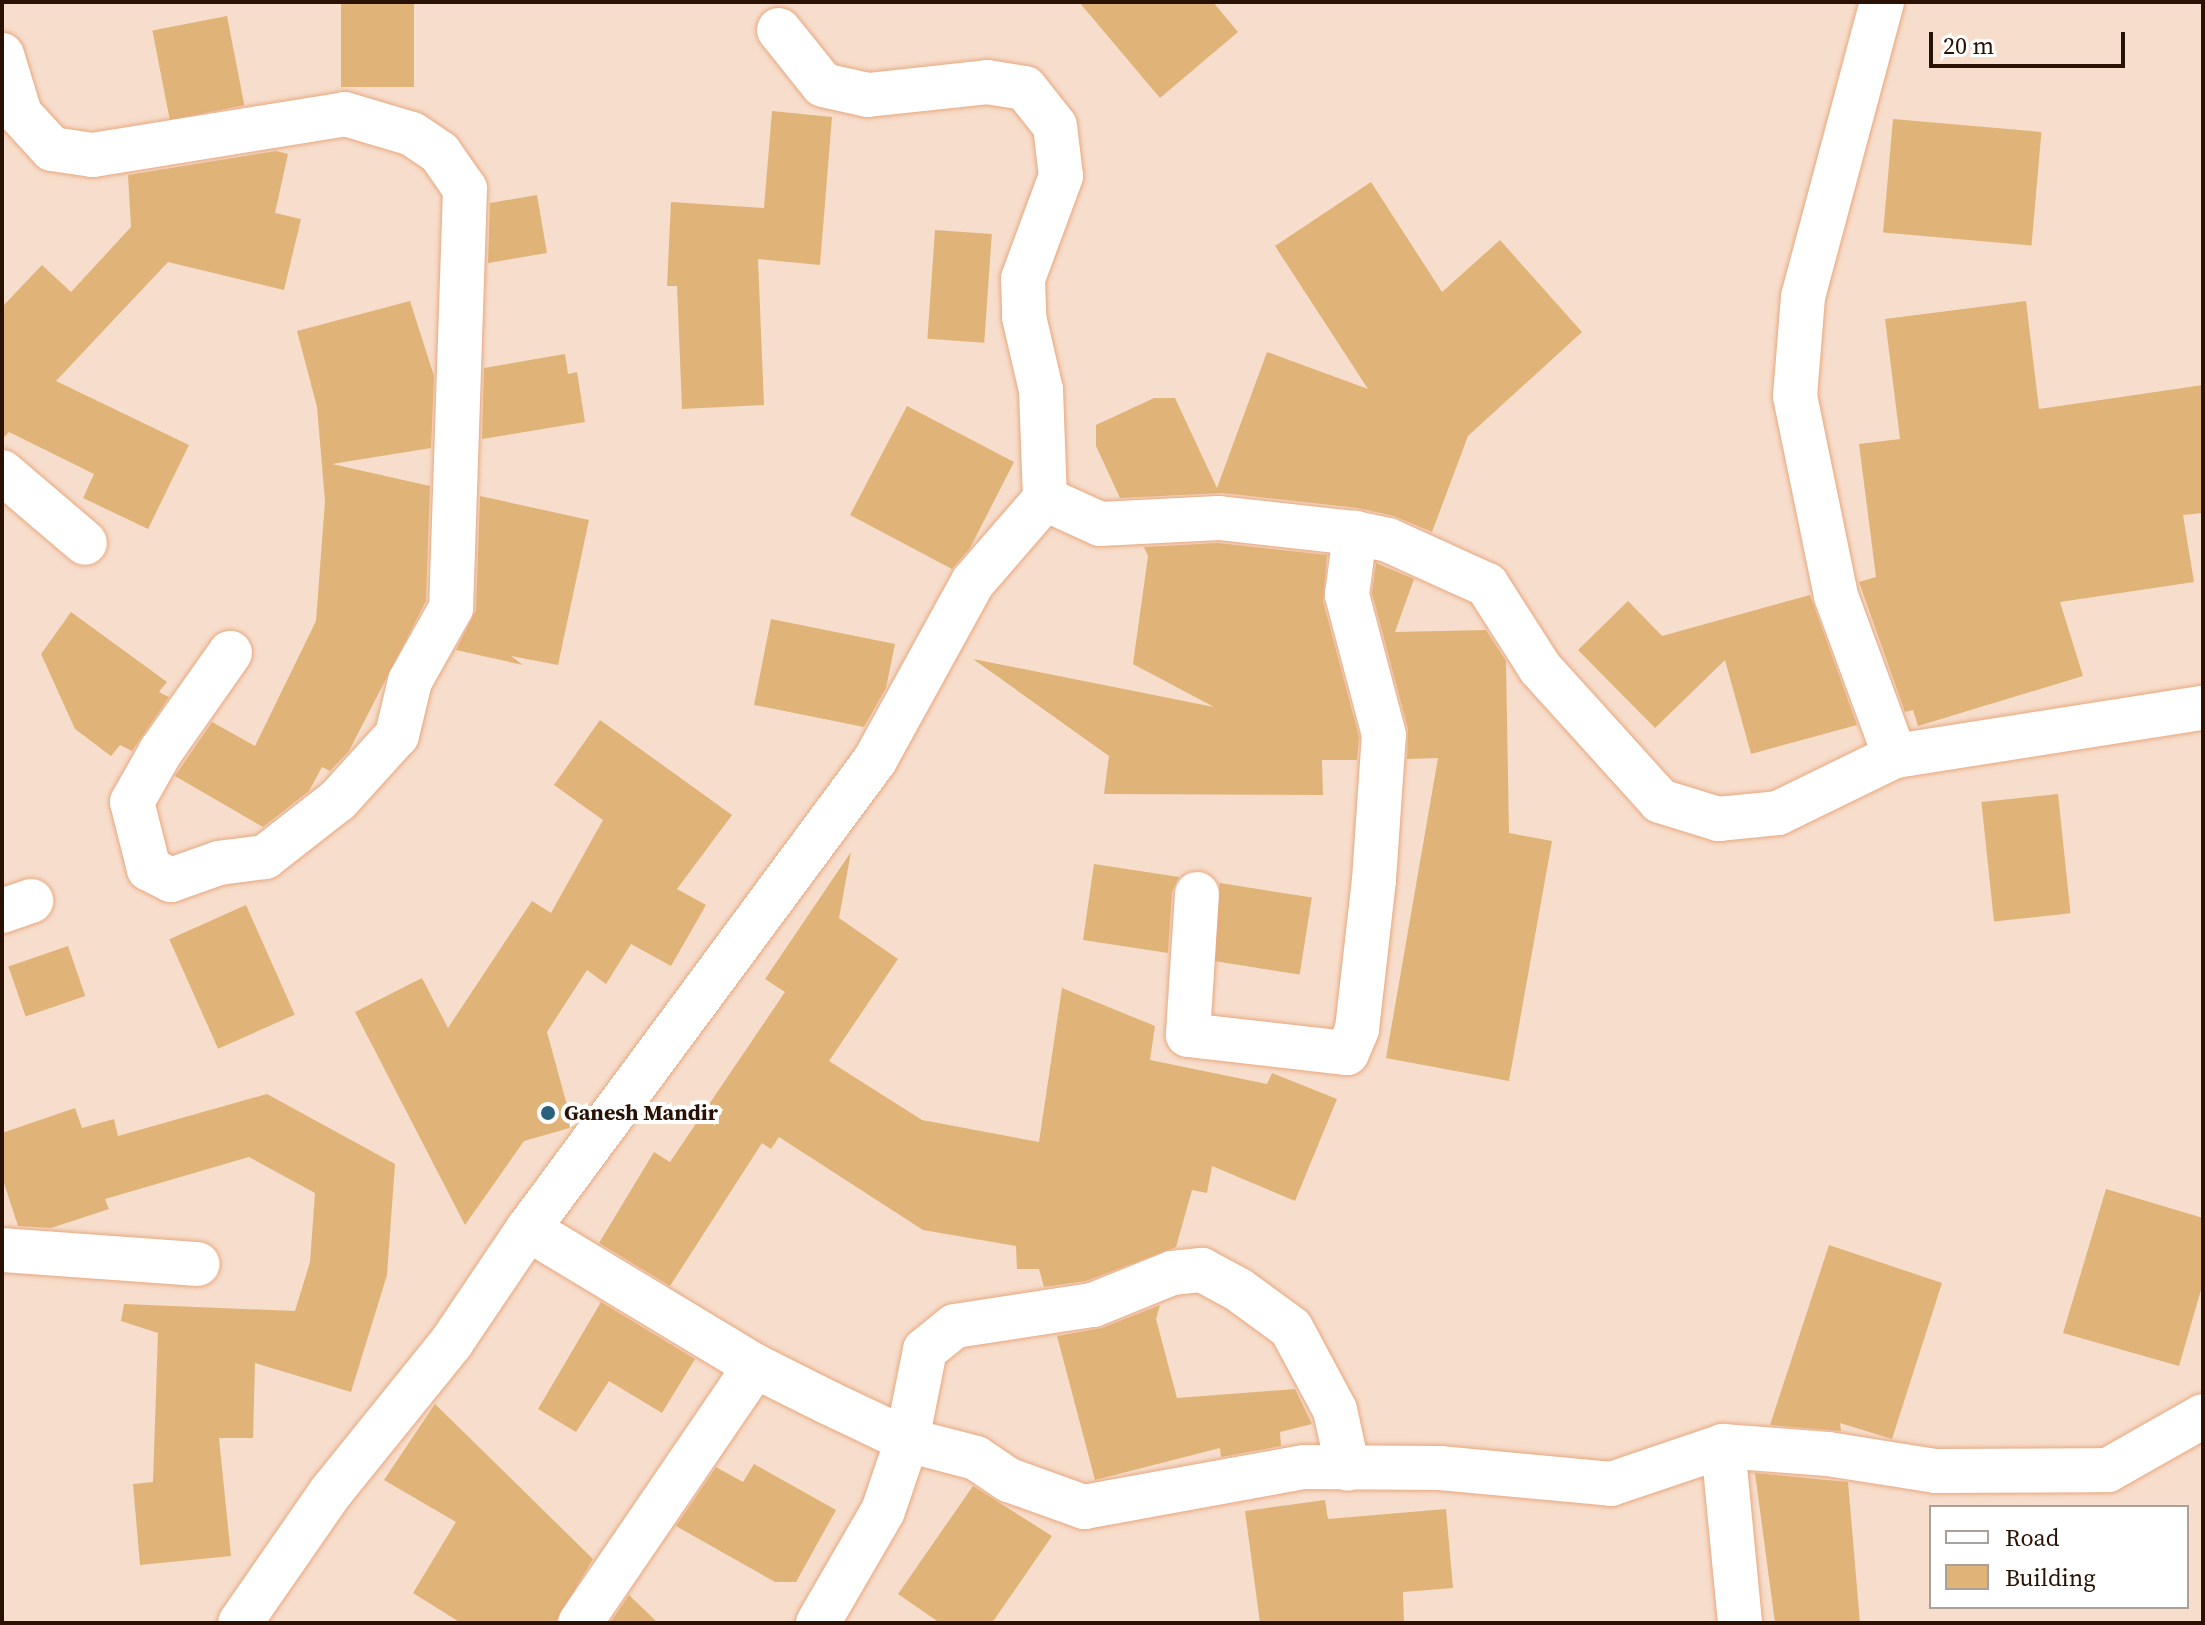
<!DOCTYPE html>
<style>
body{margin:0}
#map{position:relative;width:2205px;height:1625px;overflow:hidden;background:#f7ddcc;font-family:"Source Serif 4",serif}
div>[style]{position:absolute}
.building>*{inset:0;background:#e0b478;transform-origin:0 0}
.roads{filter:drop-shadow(0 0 2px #e7a87f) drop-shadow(0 0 2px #e7a87f)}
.minor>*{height:44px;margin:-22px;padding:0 22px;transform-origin:22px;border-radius:22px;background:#fff}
.dots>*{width:22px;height:22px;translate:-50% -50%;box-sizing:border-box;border:4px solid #fff;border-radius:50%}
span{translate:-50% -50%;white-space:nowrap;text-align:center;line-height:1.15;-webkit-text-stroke:8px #fff;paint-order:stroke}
.poi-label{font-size:22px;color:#291203;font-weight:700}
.left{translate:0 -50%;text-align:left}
.frame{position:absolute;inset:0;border:4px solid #291203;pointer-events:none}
.legend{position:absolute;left:1929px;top:1505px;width:260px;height:104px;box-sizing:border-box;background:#fff;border:2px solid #a9a09a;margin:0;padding:10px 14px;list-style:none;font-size:24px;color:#291203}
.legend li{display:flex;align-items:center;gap:16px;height:40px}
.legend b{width:40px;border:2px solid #a9a09a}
.scale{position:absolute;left:1929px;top:32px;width:196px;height:36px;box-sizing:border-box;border:4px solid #291203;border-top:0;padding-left:10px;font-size:24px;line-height:28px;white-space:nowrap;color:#291203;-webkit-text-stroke:6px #fff;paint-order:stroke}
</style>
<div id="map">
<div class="building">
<i style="left:341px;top:2px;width:73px;height:85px"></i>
<i style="clip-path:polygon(1079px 2px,1213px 2px,1238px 32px,1160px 98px)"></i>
<i style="left:227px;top:16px;width:91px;height:76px;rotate:79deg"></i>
<i style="clip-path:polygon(772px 111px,832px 117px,820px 265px,758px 259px,764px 405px,682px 409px,677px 286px,667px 286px,671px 202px,764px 208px)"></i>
<i style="left:1893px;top:119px;width:149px;height:114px;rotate:5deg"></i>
<i style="clip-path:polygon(276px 151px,288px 154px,275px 213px,301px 219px,284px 290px,168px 262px,56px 381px,189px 445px,148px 529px,83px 498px,94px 474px,9px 432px,2px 439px,2px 307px,42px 265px,71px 292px,131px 227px,128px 175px)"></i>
<i style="clip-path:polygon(1371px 182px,1442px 292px,1500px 240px,1582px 332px,1468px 436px,1432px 532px,1394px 516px,1358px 508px,1222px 493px,1120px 498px,1096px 446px,1096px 425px,1154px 398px,1175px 398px,1217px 488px,1267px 352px,1368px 389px,1275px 246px)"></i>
<i style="clip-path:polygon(537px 195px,547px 253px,488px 263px,490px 203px)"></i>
<i style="left:935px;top:230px;width:57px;height:109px;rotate:4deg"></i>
<i style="clip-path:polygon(410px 301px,434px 376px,431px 448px,332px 464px,430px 486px,426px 601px,349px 751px,330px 771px,322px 767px,309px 791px,263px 827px,175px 776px,212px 722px,255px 746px,316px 621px,325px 501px,317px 407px,297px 331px)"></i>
<i style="clip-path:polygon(2026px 301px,2039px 409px,2203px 385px,2203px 513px,2183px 515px,2194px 582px,2060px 602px,2083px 676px,1918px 726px,1913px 710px,1905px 712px,1859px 582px,1876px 577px,1859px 444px,1900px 439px,1885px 319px)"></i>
<i style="clip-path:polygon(565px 354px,568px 374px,577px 372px,585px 422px,482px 439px,484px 368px)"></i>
<i style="clip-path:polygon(907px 406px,1014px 462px,970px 548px,952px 569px,850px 515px)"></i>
<i style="clip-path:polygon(480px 496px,589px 520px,558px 665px,511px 656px,523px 665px,456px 650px,476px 610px)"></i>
<i style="clip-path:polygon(1218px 543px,1327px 555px,1323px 601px,1359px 737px,1357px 760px,1322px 760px,1323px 795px,1104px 794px,1109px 756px,973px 659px,1214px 707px,1133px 664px,1148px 556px,1144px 547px)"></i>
<i style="clip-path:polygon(1376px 563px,1414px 579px,1395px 632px,1486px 630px,1506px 661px,1509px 833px,1552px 841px,1509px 1081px,1386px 1058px,1438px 758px,1407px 759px,1408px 729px,1372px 593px)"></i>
<i style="clip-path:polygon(1810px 595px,1857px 725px,1751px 754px,1725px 660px,1655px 728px,1578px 650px,1628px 601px,1662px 636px)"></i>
<i style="clip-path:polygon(71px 612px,167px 682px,159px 692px,169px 697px,132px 751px,120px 745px,111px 756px,75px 729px,41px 654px)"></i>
<i style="clip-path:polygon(771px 619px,895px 644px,886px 688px,864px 727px,754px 705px)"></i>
<i style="clip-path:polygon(600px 720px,732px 815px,677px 889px,706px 905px,671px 966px,631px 944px,606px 984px,587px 970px,547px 1032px,573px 1127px,524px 1141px,465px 1225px,355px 1012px,422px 978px,448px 1028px,532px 901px,551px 913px,603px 820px,554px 785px)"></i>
<i style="left:2058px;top:794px;width:120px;height:77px;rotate:84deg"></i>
<i style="clip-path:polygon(851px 852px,839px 918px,898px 959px,829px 1061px,922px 1120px,1039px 1142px,1062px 988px,1155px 1026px,1150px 1060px,1267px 1084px,1272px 1073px,1337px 1099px,1295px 1201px,1212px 1166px,1207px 1193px,1192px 1190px,1176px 1247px,1086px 1281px,1044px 1287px,1039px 1269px,1017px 1269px,1016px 1246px,923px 1230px,779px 1137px,771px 1149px,762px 1143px,670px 1286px,599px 1243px,654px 1152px,670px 1162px,785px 992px,765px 979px)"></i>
<i style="clip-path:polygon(1094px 864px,1179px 877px,1172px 892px,1168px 953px,1083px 940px)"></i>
<i style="left:1220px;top:883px;width:93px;height:78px;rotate:9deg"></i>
<i style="left:246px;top:905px;width:120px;height:84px;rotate:66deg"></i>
<i style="left:68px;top:946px;width:53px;height:63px;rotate:71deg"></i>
<i style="clip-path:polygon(267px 1094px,395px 1164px,387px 1275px,351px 1392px,255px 1363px,253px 1438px,219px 1438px,231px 1556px,140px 1565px,133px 1484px,153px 1482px,158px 1333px,121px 1321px,124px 1304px,295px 1311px,310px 1262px,315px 1193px,249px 1157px,105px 1199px,109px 1209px,51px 1228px,18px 1226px,2px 1177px,2px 1133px,75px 1108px,82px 1128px,114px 1119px,118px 1136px)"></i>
<i style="clip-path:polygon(2106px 1189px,2203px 1218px,2203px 1283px,2179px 1366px,2063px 1333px)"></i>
<i style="clip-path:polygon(1829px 1245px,1942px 1283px,1892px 1439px,1840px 1423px,1841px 1431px,1770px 1425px)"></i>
<i style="clip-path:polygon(601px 1302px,695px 1359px,662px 1413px,609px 1381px,576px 1432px,538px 1409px)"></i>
<i style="clip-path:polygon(1160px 1305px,1156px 1319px,1177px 1398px,1295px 1389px,1312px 1424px,1280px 1432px,1281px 1446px,1221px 1457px,1220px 1448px,1095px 1480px,1057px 1336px,1102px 1328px)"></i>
<i style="clip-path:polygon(435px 1404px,593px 1559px,555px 1623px,461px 1623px,413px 1593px,456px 1522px,384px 1480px)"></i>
<i style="clip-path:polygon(754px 1464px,836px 1510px,796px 1582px,775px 1582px,676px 1526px,716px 1467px,743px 1482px)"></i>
<i style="clip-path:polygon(1755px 1473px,1848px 1482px,1860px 1623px,1775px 1623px)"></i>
<i style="clip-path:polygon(973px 1486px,1052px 1536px,992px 1623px,940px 1623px,898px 1594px)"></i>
<i style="clip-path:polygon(1325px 1500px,1328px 1519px,1446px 1509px,1453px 1588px,1403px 1592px,1404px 1623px,1260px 1623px,1245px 1511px)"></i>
<i style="clip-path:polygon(629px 1595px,658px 1623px,610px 1623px)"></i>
</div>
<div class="roads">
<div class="minor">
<i style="left:1882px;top:2px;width:305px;rotate:105deg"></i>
<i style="left:1803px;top:297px;width:99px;rotate:94.6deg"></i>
<i style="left:1795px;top:396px;width:204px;rotate:78.4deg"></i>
<i style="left:1836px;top:596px;width:171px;rotate:69.8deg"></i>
<i style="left:779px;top:30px;width:70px;rotate:51.3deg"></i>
<i style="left:823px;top:85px;width:46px;rotate:12.5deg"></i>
<i style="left:868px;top:95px;width:120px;rotate:-6.2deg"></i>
<i style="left:987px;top:82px;width:38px;rotate:9deg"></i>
<i style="left:1025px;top:88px;width:48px;rotate:51.7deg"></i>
<i style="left:1055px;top:126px;width:50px;rotate:83.2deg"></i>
<i style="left:1061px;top:176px;width:110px;rotate:110.3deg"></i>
<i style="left:1023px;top:279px;width:38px;rotate:88deg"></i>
<i style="left:1024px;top:317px;width:75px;rotate:76.9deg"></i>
<i style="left:1041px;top:390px;width:109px;rotate:87.9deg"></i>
<i style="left:2px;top:55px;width:62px;rotate:73deg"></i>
<i style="left:20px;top:114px;width:47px;rotate:47.6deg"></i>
<i style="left:52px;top:149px;width:41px;rotate:8.3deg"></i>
<i style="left:93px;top:155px;width:255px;rotate:-9.2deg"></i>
<i style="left:345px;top:114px;width:70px;rotate:16.6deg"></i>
<i style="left:412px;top:134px;width:34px;rotate:34deg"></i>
<i style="left:440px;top:153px;width:44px;rotate:55.2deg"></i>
<i style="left:465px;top:189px;width:419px;rotate:91.9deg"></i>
<i style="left:451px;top:608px;width:84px;rotate:119.3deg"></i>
<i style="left:410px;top:681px;width:56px;rotate:103.5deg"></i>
<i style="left:397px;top:735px;width:88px;rotate:132.2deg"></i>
<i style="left:338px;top:800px;width:93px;rotate:142deg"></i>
<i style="left:265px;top:857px;width:46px;rotate:172.6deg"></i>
<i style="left:219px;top:863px;width:51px;rotate:160.5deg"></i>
<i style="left:171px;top:880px;width:25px;rotate:-153deg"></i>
<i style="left:149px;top:869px;width:69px;rotate:-104.2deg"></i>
<i style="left:132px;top:802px;width:59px;rotate:-60.4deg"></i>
<i style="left:161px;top:751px;width:120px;rotate:-54.9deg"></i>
<i style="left:2px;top:472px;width:109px;rotate:40.5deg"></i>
<i style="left:1197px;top:894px;width:141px;rotate:93.7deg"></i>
<i style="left:1188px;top:1035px;width:160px;rotate:6.5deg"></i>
<i style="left:1347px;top:1053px;width:26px;rotate:-67deg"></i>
<i style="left:1357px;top:1029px;width:150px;rotate:-83.5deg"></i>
<i style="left:1374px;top:880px;width:145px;rotate:-86.1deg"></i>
<i style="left:1384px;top:735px;width:145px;rotate:-104.8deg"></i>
<i style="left:1347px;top:595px;width:63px;rotate:-82.6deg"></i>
<i style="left:2px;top:911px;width:31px;rotate:-19deg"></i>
<i style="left:528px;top:1229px;width:265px;rotate:31.1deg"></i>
<i style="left:755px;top:1366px;width:83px;rotate:26.6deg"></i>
<i style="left:829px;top:1403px;width:86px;rotate:25.4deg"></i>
<i style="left:907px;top:1440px;width:71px;rotate:14.6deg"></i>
<i style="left:976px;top:1458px;width:40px;rotate:34deg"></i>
<i style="left:1009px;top:1480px;width:80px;rotate:19.8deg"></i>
<i style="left:1084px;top:1507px;width:224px;rotate:-10.3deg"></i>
<i style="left:1304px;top:1467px;width:136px;rotate:0.4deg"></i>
<i style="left:1440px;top:1468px;width:172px;rotate:5.3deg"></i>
<i style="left:1611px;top:1484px;width:118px;rotate:-18.7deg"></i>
<i style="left:1723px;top:1446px;width:105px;rotate:4.4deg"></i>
<i style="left:1828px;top:1454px;width:108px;rotate:9deg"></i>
<i style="left:1935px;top:1471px;width:173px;rotate:-0.3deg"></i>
<i style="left:2108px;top:1470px;width:109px;rotate:-29.6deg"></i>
<i style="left:2px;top:1250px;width:196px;rotate:4.1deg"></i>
<i style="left:1723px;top:1446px;width:178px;rotate:84.5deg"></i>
<i style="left:240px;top:1623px;width:158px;rotate:-55.3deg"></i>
<i style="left:330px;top:1493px;width:193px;rotate:-51.1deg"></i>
<i style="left:451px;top:1343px;width:138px;rotate:-56deg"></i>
<i style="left:528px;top:1229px;width:583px;rotate:-53.5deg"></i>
<i style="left:875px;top:760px;width:203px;rotate:-61.2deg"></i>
<i style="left:973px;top:582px;width:110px;rotate:-49.1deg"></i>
<i style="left:1045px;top:499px;width:60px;rotate:24.4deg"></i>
<i style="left:1100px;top:524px;width:119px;rotate:-2.9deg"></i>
<i style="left:1219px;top:518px;width:137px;rotate:6.3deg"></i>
<i style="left:1355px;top:533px;width:34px;rotate:12deg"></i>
<i style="left:1388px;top:540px;width:109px;rotate:24.4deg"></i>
<i style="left:1487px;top:585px;width:98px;rotate:57.4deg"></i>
<i style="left:1540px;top:668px;width:179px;rotate:47.9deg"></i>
<i style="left:1660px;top:801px;width:61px;rotate:17.2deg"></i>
<i style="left:1718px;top:819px;width:60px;rotate:-5.7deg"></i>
<i style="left:1778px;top:813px;width:130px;rotate:-26deg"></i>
<i style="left:1895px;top:756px;width:312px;rotate:-8.9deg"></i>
<i style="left:580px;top:1623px;width:311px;rotate:-55.7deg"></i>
<i style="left:818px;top:1623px;width:129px;rotate:-59.9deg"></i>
<i style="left:883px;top:1511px;width:75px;rotate:-71.3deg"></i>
<i style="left:907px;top:1440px;width:92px;rotate:-78.7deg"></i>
<i style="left:925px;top:1350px;width:38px;rotate:-39deg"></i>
<i style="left:955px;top:1326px;width:140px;rotate:-8.7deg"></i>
<i style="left:1093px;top:1305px;width:85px;rotate:-22.1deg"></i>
<i style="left:1172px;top:1273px;width:30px;rotate:-6deg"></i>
<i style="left:1202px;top:1270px;width:42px;rotate:28.4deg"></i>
<i style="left:1239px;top:1290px;width:64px;rotate:36.2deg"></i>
<i style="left:1291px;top:1328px;width:93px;rotate:61.8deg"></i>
<i style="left:1335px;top:1410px;width:60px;rotate:77.6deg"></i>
</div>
</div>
<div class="dots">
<i style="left:548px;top:1113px;background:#2c617d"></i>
</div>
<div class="poi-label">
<span class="left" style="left:564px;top:1113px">Ganesh Mandir</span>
</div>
<div class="frame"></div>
<ul class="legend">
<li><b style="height:10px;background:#fff"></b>Road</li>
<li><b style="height:22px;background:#e0b478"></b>Building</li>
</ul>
<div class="scale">20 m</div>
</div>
